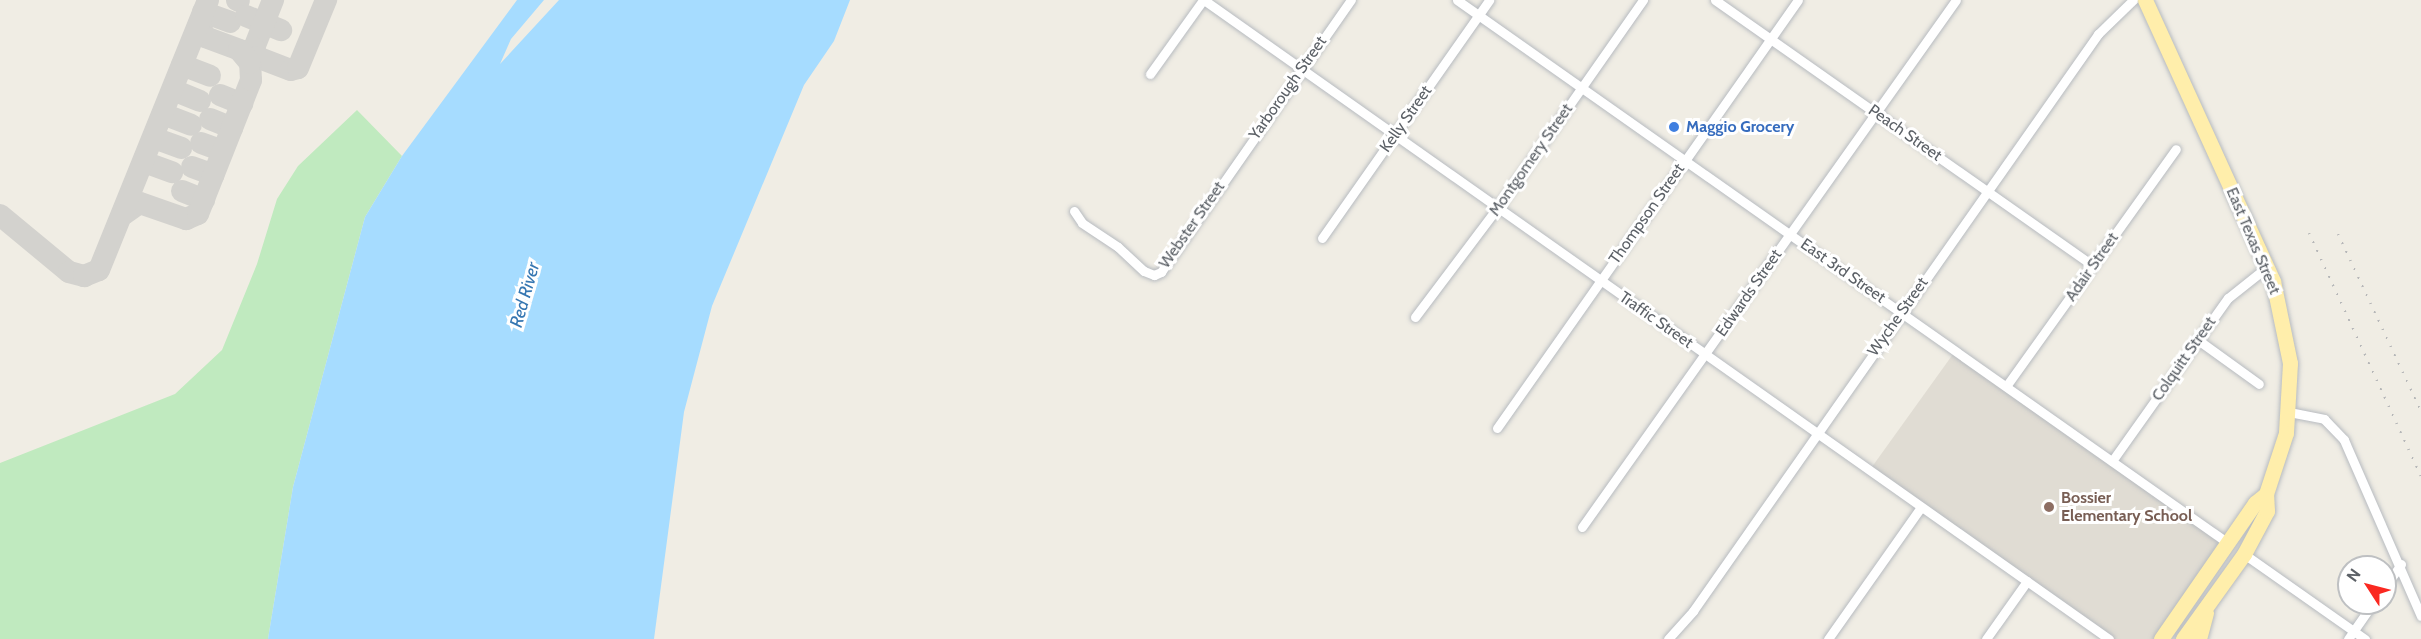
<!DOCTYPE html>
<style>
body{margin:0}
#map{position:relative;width:2421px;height:639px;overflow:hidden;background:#f0ede4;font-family:Cabin,sans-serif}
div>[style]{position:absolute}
.education>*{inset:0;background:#e0dcd3}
.green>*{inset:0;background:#c0eabf}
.water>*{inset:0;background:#a6dcff}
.taxiway>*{height:22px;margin:-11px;padding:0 11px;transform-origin:11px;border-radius:11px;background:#d3d2ce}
.roads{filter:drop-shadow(0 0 2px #b7bbc0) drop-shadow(0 0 2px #b7bbc0)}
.minor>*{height:9px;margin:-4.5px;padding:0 4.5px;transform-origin:4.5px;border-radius:4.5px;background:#fff}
.primary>*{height:15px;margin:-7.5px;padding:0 7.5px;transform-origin:7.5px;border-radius:7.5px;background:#ffeeab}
.rail>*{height:2px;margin-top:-1px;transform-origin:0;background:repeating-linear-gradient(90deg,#b6b7b8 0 1.5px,transparent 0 9.5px)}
.dots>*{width:16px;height:16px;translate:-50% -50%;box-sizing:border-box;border:3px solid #fff;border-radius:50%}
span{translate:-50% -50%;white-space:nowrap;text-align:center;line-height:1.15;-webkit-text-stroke:6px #fff;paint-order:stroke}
.street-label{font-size:16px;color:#5c6167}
.shop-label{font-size:16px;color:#366cbe;font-weight:700}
.left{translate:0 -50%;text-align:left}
.education-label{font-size:16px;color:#785e54;font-weight:700}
.water-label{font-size:18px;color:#3677b2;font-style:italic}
.north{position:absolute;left:2337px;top:555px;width:60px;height:60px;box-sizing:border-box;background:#fff;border:2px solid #bec0c2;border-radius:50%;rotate:306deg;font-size:16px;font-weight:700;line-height:24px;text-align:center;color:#5c6167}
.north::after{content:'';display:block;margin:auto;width:21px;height:27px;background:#fa2921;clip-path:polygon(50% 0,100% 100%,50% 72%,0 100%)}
</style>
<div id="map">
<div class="education">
<i style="clip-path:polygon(1956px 350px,2228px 543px,2161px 639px,2111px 639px,1869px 471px)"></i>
</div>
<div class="green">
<i style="clip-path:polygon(357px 110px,402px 156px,365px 217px,293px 487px,268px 639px,0 639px,0 463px,175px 394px,222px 350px,257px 264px,277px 199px,298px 166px)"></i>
</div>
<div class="water">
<i style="clip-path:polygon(517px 0,544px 0,511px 39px,500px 64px,559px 0,850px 0,834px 41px,804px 85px,712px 306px,684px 412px,654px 639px,268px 639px,293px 487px,365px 217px,402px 156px)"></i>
</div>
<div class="taxiway">
<i style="left:237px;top:0;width:2px;rotate:27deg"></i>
<i style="left:203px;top:12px;width:29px;rotate:20deg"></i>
<i style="left:246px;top:16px;width:38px;rotate:22deg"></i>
<i style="left:199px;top:24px;width:14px;rotate:65deg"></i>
<i style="left:205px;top:37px;width:46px;rotate:20.4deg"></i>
<i style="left:248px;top:53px;width:8px;rotate:-40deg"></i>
<i style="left:254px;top:48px;width:52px;rotate:-68.4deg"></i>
<i style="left:254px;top:48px;width:9px;rotate:72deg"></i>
<i style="left:257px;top:57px;width:36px;rotate:21deg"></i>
<i style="left:291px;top:70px;width:7px;rotate:-16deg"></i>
<i style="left:298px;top:68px;width:74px;rotate:-67.6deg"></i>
<i style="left:182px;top:65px;width:30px;rotate:21deg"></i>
<i style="left:173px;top:90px;width:29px;rotate:22deg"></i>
<i style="left:220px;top:95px;width:24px;rotate:22deg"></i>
<i style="left:163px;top:114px;width:30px;rotate:21deg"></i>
<i style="left:210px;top:119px;width:24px;rotate:22deg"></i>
<i style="left:154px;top:138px;width:29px;rotate:20deg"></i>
<i style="left:201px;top:143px;width:23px;rotate:20deg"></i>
<i style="left:144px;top:162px;width:30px;rotate:20deg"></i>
<i style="left:192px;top:167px;width:23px;rotate:20deg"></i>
<i style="left:182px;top:191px;width:24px;rotate:22deg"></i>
<i style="left:124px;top:214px;width:19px;rotate:-35deg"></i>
<i style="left:140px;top:203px;width:49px;rotate:19.2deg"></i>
<i style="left:186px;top:219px;width:13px;rotate:-23deg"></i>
<i style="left:198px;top:214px;width:144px;rotate:-68.4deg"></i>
<i style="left:251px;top:80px;width:17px;rotate:-93deg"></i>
<i style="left:250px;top:63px;width:17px;rotate:-130deg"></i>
<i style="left:0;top:215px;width:89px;rotate:39.6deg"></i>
<i style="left:69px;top:272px;width:16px;rotate:15deg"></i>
<i style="left:84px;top:276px;width:16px;rotate:-22deg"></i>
<i style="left:99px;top:270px;width:291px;rotate:-68deg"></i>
</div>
<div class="roads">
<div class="minor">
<i style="left:1204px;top:0;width:1108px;rotate:35.23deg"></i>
<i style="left:1457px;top:0;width:943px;rotate:35.16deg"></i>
<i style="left:1715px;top:0;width:462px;rotate:35.1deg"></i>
<i style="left:1150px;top:74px;width:91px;rotate:-54.4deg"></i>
<i style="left:1074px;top:211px;width:14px;rotate:56deg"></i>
<i style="left:1082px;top:223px;width:43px;rotate:33.7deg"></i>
<i style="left:1118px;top:247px;width:35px;rotate:43deg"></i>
<i style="left:1144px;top:271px;width:11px;rotate:22deg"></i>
<i style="left:1154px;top:275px;width:8px;rotate:-23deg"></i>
<i style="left:1161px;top:272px;width:332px;rotate:-55.1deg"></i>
<i style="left:1322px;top:238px;width:291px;rotate:-54.9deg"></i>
<i style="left:1415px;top:317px;width:138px;rotate:-53deg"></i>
<i style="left:1498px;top:207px;width:253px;rotate:-55deg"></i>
<i style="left:2198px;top:340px;width:75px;rotate:35.8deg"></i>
<i style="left:2007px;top:385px;width:290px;rotate:-54.4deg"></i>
<i style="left:2289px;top:412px;width:36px;rotate:11deg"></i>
<i style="left:2324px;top:419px;width:29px;rotate:46deg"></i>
<i style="left:2344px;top:440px;width:192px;rotate:66.4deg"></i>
<i style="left:1497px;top:428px;width:523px;rotate:-54.88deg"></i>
<i style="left:2112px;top:461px;width:200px;rotate:-54.6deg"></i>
<i style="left:2228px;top:298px;width:50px;rotate:-38.5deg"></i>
<i style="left:1582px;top:527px;width:646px;rotate:-54.64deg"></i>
<i style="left:2244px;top:554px;width:148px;rotate:35.1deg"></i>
<i style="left:2385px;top:587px;width:28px;rotate:-55deg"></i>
<i style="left:1668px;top:639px;width:38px;rotate:-48deg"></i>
<i style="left:1693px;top:611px;width:705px;rotate:-54.93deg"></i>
<i style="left:2098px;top:34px;width:49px;rotate:-44.2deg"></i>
<i style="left:1828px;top:639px;width:161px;rotate:-54.8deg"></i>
<i style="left:1986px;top:639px;width:71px;rotate:-54.7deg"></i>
<i style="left:2348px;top:639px;width:44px;rotate:-55.2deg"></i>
</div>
<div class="primary">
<i style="left:2145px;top:0;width:309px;rotate:65.5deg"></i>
<i style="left:2273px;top:281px;width:84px;rotate:78.3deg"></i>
<i style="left:2290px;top:363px;width:70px;rotate:93.3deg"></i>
<i style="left:2286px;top:433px;width:64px;rotate:108.2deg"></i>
<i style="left:2266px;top:494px;width:14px;rotate:141deg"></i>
<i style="left:2255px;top:503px;width:165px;rotate:124.7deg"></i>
<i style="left:2183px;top:639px;width:105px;rotate:-54.3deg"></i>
<i style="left:2244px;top:554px;width:49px;rotate:-61.9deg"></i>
<i style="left:2267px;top:511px;width:17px;rotate:-93deg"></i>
<i style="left:2199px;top:639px;width:27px;rotate:-75deg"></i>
</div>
</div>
<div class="rail">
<i style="left:2309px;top:233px;width:268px;rotate:65.3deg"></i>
<i style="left:2338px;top:234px;width:195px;rotate:64.9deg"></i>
</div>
<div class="dots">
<i style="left:1674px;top:127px;background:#3f7fe0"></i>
<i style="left:2049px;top:507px;background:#8d6e63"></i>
</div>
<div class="street-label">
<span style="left:1288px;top:88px;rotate:-55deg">Yarborough Street</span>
<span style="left:1406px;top:119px;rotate:-55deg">Kelly Street</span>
<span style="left:1905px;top:133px;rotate:35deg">Peach Street</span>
<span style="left:1531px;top:160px;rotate:-55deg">Montgomery Street</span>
<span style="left:1647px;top:214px;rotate:-55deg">Thompson Street</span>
<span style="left:1192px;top:225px;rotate:-55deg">Webster Street</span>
<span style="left:2253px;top:241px;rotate:67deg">East Texas Street</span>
<span style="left:2092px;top:267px;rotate:-55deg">Adair Street</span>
<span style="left:1843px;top:271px;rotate:35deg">East 3rd Street</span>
<span style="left:1749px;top:293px;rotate:-55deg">Edwards Street</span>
<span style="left:1898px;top:317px;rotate:-55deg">Wyche Street</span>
<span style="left:1656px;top:320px;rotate:35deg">Traffic Street</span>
<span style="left:2184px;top:359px;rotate:-55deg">Colquitt Street</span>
</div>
<div class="shop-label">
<span class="left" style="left:1686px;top:127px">Maggio Grocery</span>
</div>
<div class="education-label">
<span class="left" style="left:2061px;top:507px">Bossier<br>Elementary School</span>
</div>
<div class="water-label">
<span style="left:525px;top:295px;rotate:-74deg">Red River</span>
</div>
<div class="north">N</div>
</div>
